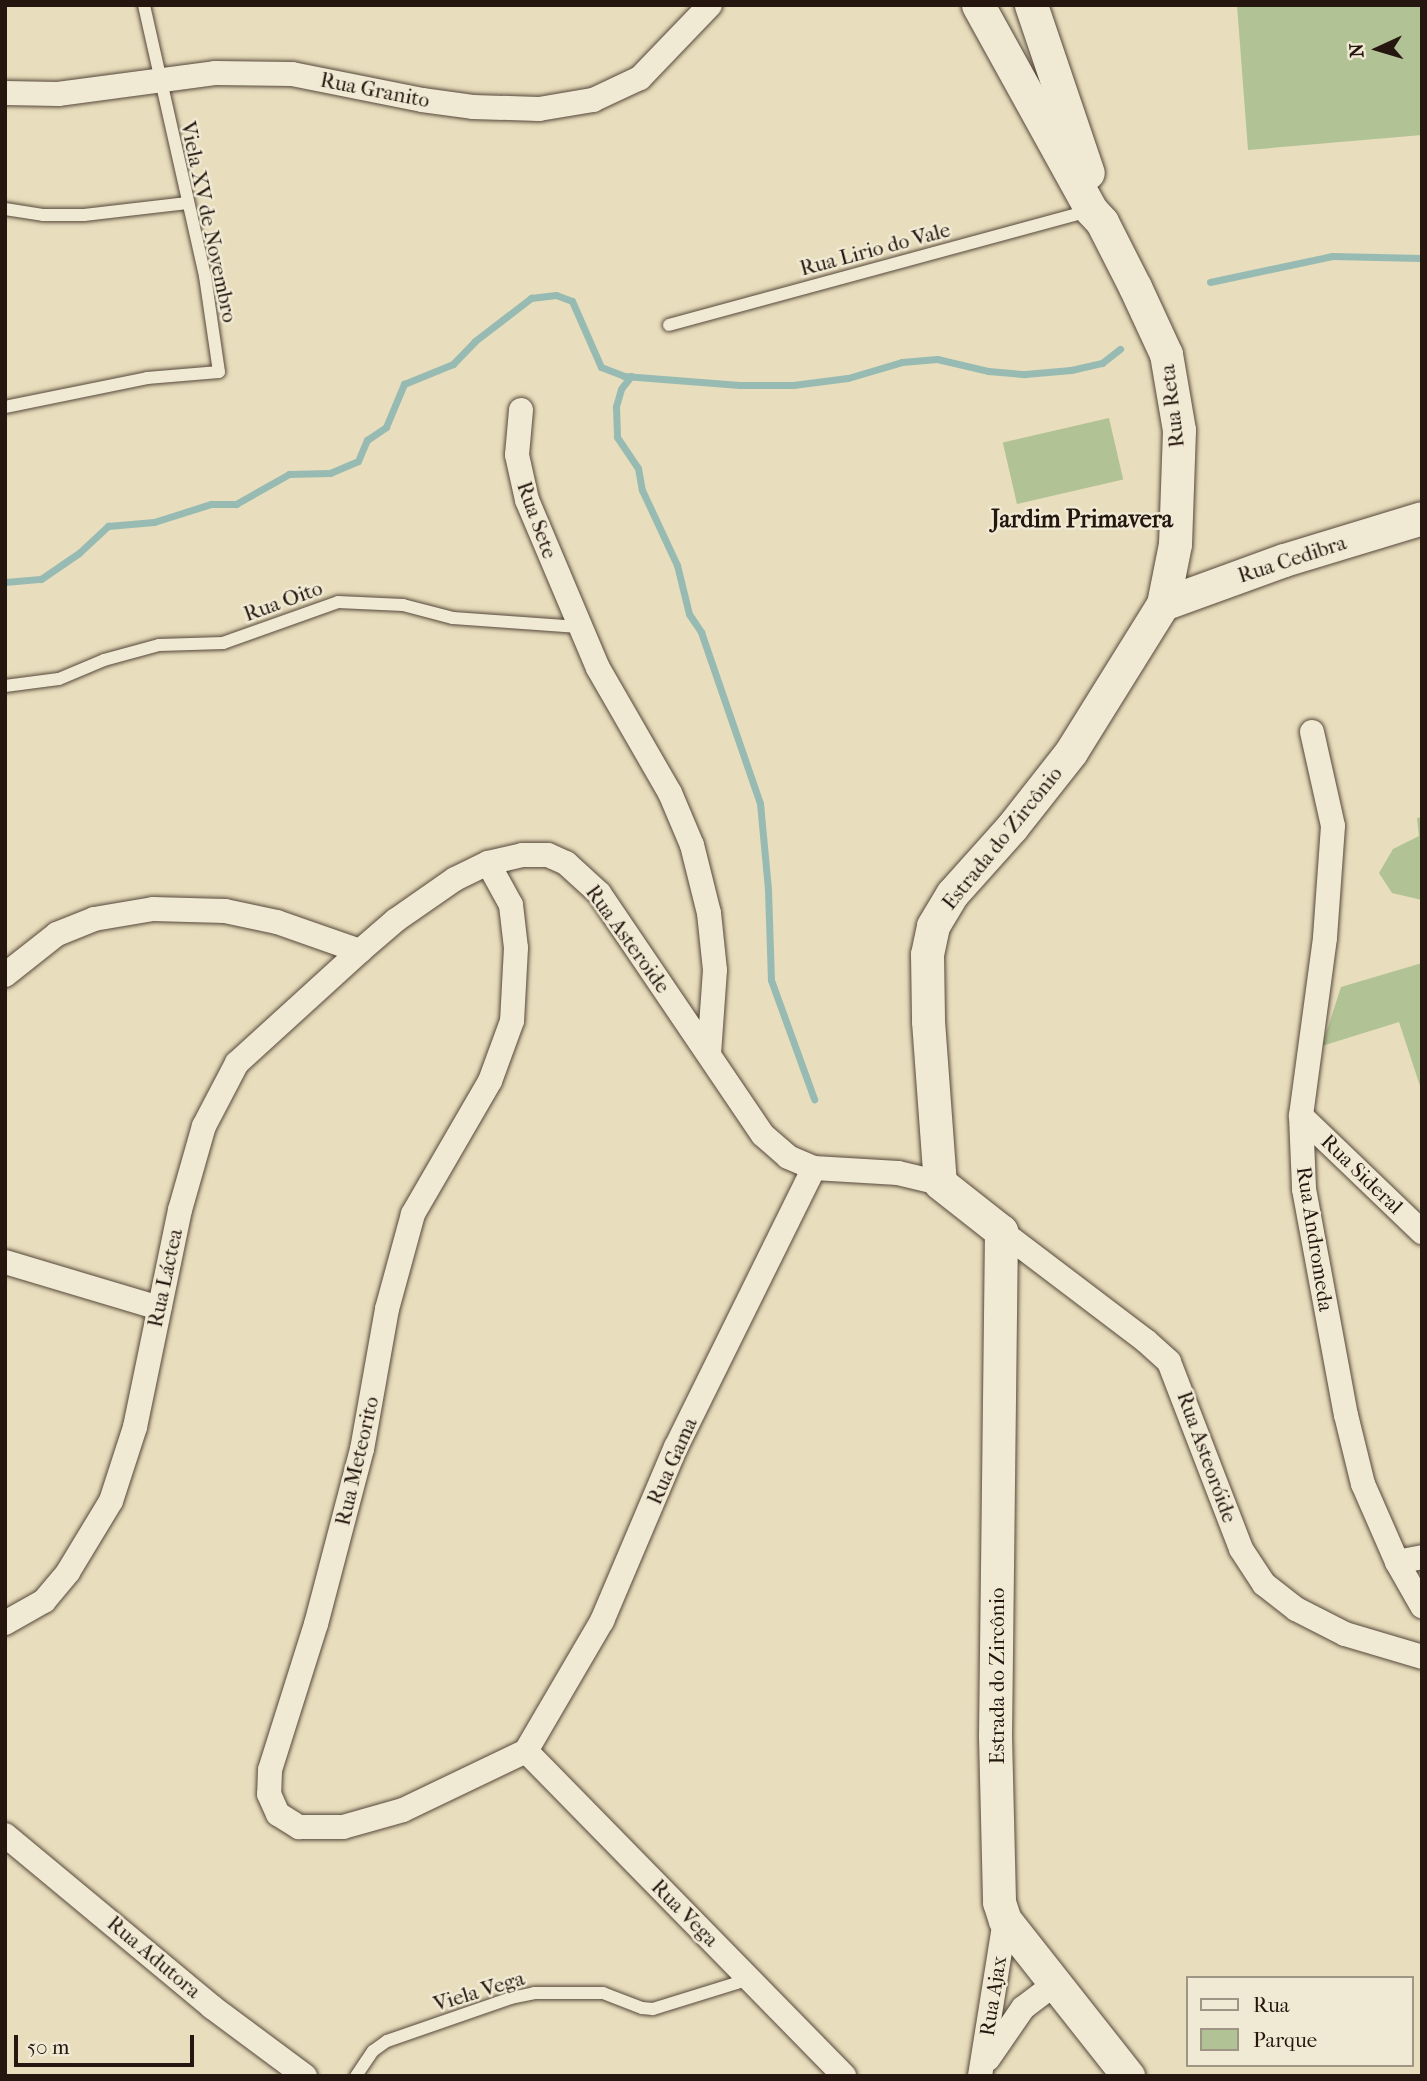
<!DOCTYPE html>
<meta charset="utf-8">
<style>
body{margin:0}
#map{position:relative;width:1427px;height:2081px;overflow:hidden;background:#e8ddbc;font-family:"IM FELL French Canon",serif}
div>[style]{position:absolute}
.green>*{inset:0;background:#b1c294;transform-origin:0 0}
.stream>*{height:7px;margin:-3.5px;padding:0 3.5px;transform-origin:3.5px;border-radius:3.5px;background:#97bbb3}
.roads{filter:drop-shadow(0 0 2px #56483b) drop-shadow(0 0 2px #56483b)}
.lane>*{height:12px;margin:-6px;padding:0 6px;transform-origin:6px;border-radius:6px;background:#f0e9d3}
.street>*{height:24px;margin:-12px;padding:0 12px;transform-origin:12px;border-radius:12px;background:#f0e9d3}
.secondary>*{height:33px;margin:-16.5px;padding:0 16.5px;transform-origin:16.5px;border-radius:16.5px;background:#f0e9d3}
span{translate:-50% -50%;white-space:nowrap;text-align:center;line-height:1.15;-webkit-text-stroke:5px #f0e9d3;paint-order:stroke}
.street-label{font-size:21px;color:#251710}
.quarter-label{font-size:24px;color:#251710;font-weight:700}
.frame{position:absolute;inset:0;border:7px solid #251710;pointer-events:none}
.legend{position:absolute;left:1186px;top:1976px;width:228px;height:91px;box-sizing:border-box;background:#f0e9d3;border:2px solid #9f9585;margin:0;padding:9px 12px;list-style:none;font-size:21px;color:#251710}
.legend li{display:flex;align-items:center;gap:14px;height:35px}
.legend b{width:35px;border:2px solid #9f9585}
.north{position:absolute;left:1343px;top:14px;width:70px;height:70px;-webkit-text-stroke:5px #f0e9d3;paint-order:stroke;rotate:266deg;font-size:19px;font-weight:700;line-height:28px;text-align:center;color:#251710}
.north::after{content:'';display:block;margin:auto;width:24px;height:32px;background:#251710;clip-path:polygon(50% 0,100% 100%,50% 72%,0 100%)}
.scale{position:absolute;left:14px;top:2035px;width:180px;height:32px;box-sizing:border-box;border:4px solid #251710;border-top:0;padding-left:9px;font-size:21px;line-height:24px;white-space:nowrap;color:#251710;-webkit-text-stroke:5px #f0e9d3;paint-order:stroke}
</style>
<div id="map">
<div class="green">
<i style="clip-path:polygon(1237px 5px,1422px 5px,1422px 135px,1248px 150px)"></i>
<i style="left:1109px;top:418px;width:63px;height:109px;rotate:77deg"></i>
<i style="clip-path:polygon(1422px 817px,1422px 900px,1392px 893px,1379px 873px,1393px 849px,1419px 836px,1417px 818px)"></i>
<i style="clip-path:polygon(1422px 963px,1422px 1092px,1399px 1022px,1322px 1046px,1341px 987px)"></i>
</div>
<div class="stream">
<i style="left:1210px;top:282px;width:125px;rotate:-12deg"></i>
<i style="left:1332px;top:256px;width:90px;rotate:1.3deg"></i>
<i style="left:631px;top:376px;width:16px;rotate:128deg"></i>
<i style="left:621px;top:389px;width:19px;rotate:106deg"></i>
<i style="left:616px;top:407px;width:30px;rotate:88deg"></i>
<i style="left:617px;top:437px;width:37px;rotate:56deg"></i>
<i style="left:638px;top:468px;width:22px;rotate:80deg"></i>
<i style="left:642px;top:490px;width:83px;rotate:65deg"></i>
<i style="left:677px;top:565px;width:50px;rotate:76.2deg"></i>
<i style="left:689px;top:614px;width:22px;rotate:56deg"></i>
<i style="left:701px;top:632px;width:181px;rotate:71deg"></i>
<i style="left:760px;top:803px;width:87px;rotate:84.7deg"></i>
<i style="left:768px;top:890px;width:90px;rotate:88.1deg"></i>
<i style="left:771px;top:980px;width:127px;rotate:70.1deg"></i>
<i style="left:5px;top:582px;width:36px;rotate:-5deg"></i>
<i style="left:41px;top:579px;width:46px;rotate:-34.4deg"></i>
<i style="left:79px;top:553px;width:40px;rotate:-43deg"></i>
<i style="left:108px;top:526px;width:46px;rotate:-5deg"></i>
<i style="left:154px;top:522px;width:60px;rotate:-17.5deg"></i>
<i style="left:211px;top:504px;width:25px"></i>
<i style="left:236px;top:504px;width:61px;rotate:-29.5deg"></i>
<i style="left:289px;top:474px;width:41px;rotate:-1.4deg"></i>
<i style="left:330px;top:473px;width:30px;rotate:-23deg"></i>
<i style="left:358px;top:461px;width:23px;rotate:-67deg"></i>
<i style="left:367px;top:440px;width:23px;rotate:-34deg"></i>
<i style="left:386px;top:427px;width:47px;rotate:-67.3deg"></i>
<i style="left:404px;top:384px;width:53px;rotate:-22.2deg"></i>
<i style="left:453px;top:364px;width:32px;rotate:-46deg"></i>
<i style="left:475px;top:341px;width:71px;rotate:-37.5deg"></i>
<i style="left:531px;top:298px;width:25px;rotate:-7deg"></i>
<i style="left:556px;top:295px;width:17px;rotate:21deg"></i>
<i style="left:572px;top:301px;width:72px;rotate:66.3deg"></i>
<i style="left:601px;top:367px;width:25px;rotate:21deg"></i>
<i style="left:624px;top:376px;width:116px;rotate:4.4deg"></i>
<i style="left:740px;top:385px;width:53px"></i>
<i style="left:793px;top:385px;width:55px;rotate:-7.3deg"></i>
<i style="left:848px;top:378px;width:56px;rotate:-16.5deg"></i>
<i style="left:902px;top:362px;width:35px;rotate:-5deg"></i>
<i style="left:937px;top:359px;width:52px;rotate:13.2deg"></i>
<i style="left:988px;top:371px;width:37px;rotate:5deg"></i>
<i style="left:1025px;top:374px;width:46px;rotate:-5deg"></i>
<i style="left:1071px;top:370px;width:32px;rotate:-13deg"></i>
<i style="left:1102px;top:363px;width:23px;rotate:-38deg"></i>
</div>
<div class="roads">
<div class="lane">
<i style="left:5px;top:209px;width:38px;rotate:9deg"></i>
<i style="left:43px;top:215px;width:41px"></i>
<i style="left:84px;top:215px;width:104px;rotate:-6.6deg"></i>
<i style="left:669px;top:325px;width:437px;rotate:-15.2deg"></i>
<i style="left:5px;top:407px;width:145px;rotate:-11.5deg"></i>
<i style="left:147px;top:378px;width:72px;rotate:-4.8deg"></i>
<i style="left:219px;top:372px;width:97px;rotate:-98.3deg"></i>
<i style="left:205px;top:276px;width:278px;rotate:-102.7deg"></i>
<i style="left:5px;top:686px;width:54px;rotate:-7.4deg"></i>
<i style="left:59px;top:679px;width:49px;rotate:-22.9deg"></i>
<i style="left:104px;top:660px;width:57px;rotate:-15.3deg"></i>
<i style="left:159px;top:645px;width:64px;rotate:-1.8deg"></i>
<i style="left:223px;top:643px;width:122px;rotate:-19.6deg"></i>
<i style="left:338px;top:602px;width:65px;rotate:2.6deg"></i>
<i style="left:403px;top:605px;width:52px;rotate:14.6deg"></i>
<i style="left:453px;top:618px;width:126px;rotate:4.1deg"></i>
<i style="left:356px;top:2076px;width:30px;rotate:-56deg"></i>
<i style="left:373px;top:2051px;width:17px;rotate:-36deg"></i>
<i style="left:387px;top:2041px;width:131px;rotate:-19.1deg"></i>
<i style="left:511px;top:1998px;width:24px;rotate:-12deg"></i>
<i style="left:534px;top:1993px;width:69px"></i>
<i style="left:603px;top:1993px;width:42px;rotate:21deg"></i>
<i style="left:642px;top:2008px;width:11px;rotate:5deg"></i>
<i style="left:653px;top:2009px;width:102px;rotate:-17.2deg"></i>
</div>
<div class="street">
<i style="left:5px;top:93px;width:53px;rotate:1.1deg"></i>
<i style="left:58px;top:94px;width:158px;rotate:-7.6deg"></i>
<i style="left:215px;top:73px;width:77px;rotate:0.7deg"></i>
<i style="left:292px;top:74px;width:133px;rotate:11.3deg"></i>
<i style="left:422px;top:100px;width:51px;rotate:7.8deg"></i>
<i style="left:473px;top:107px;width:66px;rotate:1.7deg"></i>
<i style="left:539px;top:109px;width:55px;rotate:-9.5deg"></i>
<i style="left:593px;top:100px;width:52px;rotate:-25.1deg"></i>
<i style="left:640px;top:78px;width:101px;rotate:-46.2deg"></i>
<i style="left:521px;top:410px;width:45px;rotate:95.1deg"></i>
<i style="left:517px;top:455px;width:46px;rotate:77.5deg"></i>
<i style="left:527px;top:500px;width:182px;rotate:67.1deg"></i>
<i style="left:598px;top:668px;width:144px;rotate:60.1deg"></i>
<i style="left:670px;top:793px;width:56px;rotate:67.1deg"></i>
<i style="left:692px;top:845px;width:70px;rotate:76deg"></i>
<i style="left:709px;top:913px;width:57px;rotate:84deg"></i>
<i style="left:715px;top:970px;width:83px;rotate:94.1deg"></i>
<i style="left:1312px;top:732px;width:96px;rotate:77.4deg"></i>
<i style="left:1333px;top:826px;width:112px;rotate:94.1deg"></i>
<i style="left:1325px;top:938px;width:180px;rotate:97.7deg"></i>
<i style="left:1301px;top:1116px;width:73px;rotate:87.6deg"></i>
<i style="left:1304px;top:1189px;width:230px;rotate:79.5deg"></i>
<i style="left:1346px;top:1415px;width:71px;rotate:76.2deg"></i>
<i style="left:1363px;top:1484px;width:85px;rotate:66.4deg"></i>
<i style="left:1397px;top:1562px;width:51px;rotate:60.4deg"></i>
<i style="left:488px;top:863px;width:48px;rotate:61.3deg"></i>
<i style="left:511px;top:905px;width:43px;rotate:83.4deg"></i>
<i style="left:516px;top:948px;width:73px;rotate:93.1deg"></i>
<i style="left:512px;top:1021px;width:64px;rotate:110.1deg"></i>
<i style="left:490px;top:1081px;width:154px;rotate:120.1deg"></i>
<i style="left:413px;top:1214px;width:98px;rotate:105.3deg"></i>
<i style="left:387px;top:1309px;width:142px;rotate:100.1deg"></i>
<i style="left:362px;top:1449px;width:181px;rotate:104.7deg"></i>
<i style="left:316px;top:1624px;width:153px;rotate:107.5deg"></i>
<i style="left:270px;top:1770px;width:24px;rotate:92deg"></i>
<i style="left:269px;top:1794px;width:22px;rotate:66deg"></i>
<i style="left:278px;top:1814px;width:25px;rotate:32deg"></i>
<i style="left:299px;top:1827px;width:44px"></i>
<i style="left:343px;top:1827px;width:62px;rotate:-15.8deg"></i>
<i style="left:403px;top:1810px;width:136px;rotate:-25.6deg"></i>
<i style="left:5px;top:975px;width:66px;rotate:-38.3deg"></i>
<i style="left:57px;top:934px;width:40px;rotate:-22deg"></i>
<i style="left:94px;top:919px;width:60px;rotate:-9.6deg"></i>
<i style="left:153px;top:909px;width:72px;rotate:1.6deg"></i>
<i style="left:225px;top:911px;width:53px;rotate:11.9deg"></i>
<i style="left:277px;top:922px;width:88px;rotate:19.3deg"></i>
<i style="left:360px;top:951px;width:48px;rotate:-40.7deg"></i>
<i style="left:396px;top:920px;width:72px;rotate:-34.8deg"></i>
<i style="left:455px;top:879px;width:37px;rotate:-26deg"></i>
<i style="left:488px;top:863px;width:35px;rotate:-13deg"></i>
<i style="left:522px;top:855px;width:26px"></i>
<i style="left:548px;top:855px;width:20px;rotate:24deg"></i>
<i style="left:566px;top:863px;width:45px;rotate:42.3deg"></i>
<i style="left:599px;top:893px;width:292px;rotate:55.9deg"></i>
<i style="left:763px;top:1135px;width:33px;rotate:41deg"></i>
<i style="left:788px;top:1157px;width:28px;rotate:23deg"></i>
<i style="left:814px;top:1168px;width:84px;rotate:3.4deg"></i>
<i style="left:898px;top:1173px;width:43px;rotate:13.4deg"></i>
<i style="left:1301px;top:1116px;width:168px;rotate:43.8deg"></i>
<i style="left:1001px;top:1231px;width:182px;rotate:37.2deg"></i>
<i style="left:1146px;top:1341px;width:31px;rotate:42deg"></i>
<i style="left:1169px;top:1362px;width:200px;rotate:68.9deg"></i>
<i style="left:1241px;top:1549px;width:42px;rotate:56.7deg"></i>
<i style="left:1264px;top:1584px;width:41px;rotate:38deg"></i>
<i style="left:1296px;top:1609px;width:55px;rotate:27deg"></i>
<i style="left:1345px;top:1634px;width:80px;rotate:16.6deg"></i>
<i style="left:5px;top:1262px;width:161px;rotate:16.6deg"></i>
<i style="left:1397px;top:1562px;width:25px;rotate:-11deg"></i>
<i style="left:5px;top:1623px;width:45px;rotate:-29.4deg"></i>
<i style="left:44px;top:1601px;width:38px;rotate:-50deg"></i>
<i style="left:68px;top:1572px;width:83px;rotate:-58.8deg"></i>
<i style="left:111px;top:1501px;width:78px;rotate:-72deg"></i>
<i style="left:135px;top:1427px;width:222px;rotate:-78.3deg"></i>
<i style="left:180px;top:1210px;width:87px;rotate:-74.1deg"></i>
<i style="left:204px;top:1126px;width:71px;rotate:-62.4deg"></i>
<i style="left:237px;top:1063px;width:166px;rotate:-42.3deg"></i>
<i style="left:526px;top:1751px;width:151px;rotate:-59.7deg"></i>
<i style="left:602px;top:1621px;width:189px;rotate:-67deg"></i>
<i style="left:676px;top:1447px;width:311px;rotate:-63.7deg"></i>
<i style="left:526px;top:1751px;width:455px;rotate:45.6deg"></i>
<i style="left:5px;top:1835px;width:269px;rotate:39.7deg"></i>
<i style="left:212px;top:2007px;width:116px;rotate:36.6deg"></i>
<i style="left:988px;top:2059px;width:62px;rotate:-55.5deg"></i>
<i style="left:1023px;top:2008px;width:41px;rotate:-37.1deg"></i>
<i style="left:980px;top:2076px;width:158px;rotate:-80.9deg"></i>
</div>
<div class="secondary">
<i style="left:978px;top:5px;width:234px;rotate:61.1deg"></i>
<i style="left:1091px;top:210px;width:16px;rotate:47deg"></i>
<i style="left:1102px;top:222px;width:73px;rotate:63.1deg"></i>
<i style="left:1135px;top:287px;width:74px;rotate:65.2deg"></i>
<i style="left:1166px;top:354px;width:77px;rotate:80.3deg"></i>
<i style="left:1179px;top:430px;width:114px;rotate:92deg"></i>
<i style="left:1175px;top:544px;width:61px;rotate:101.3deg"></i>
<i style="left:1163px;top:604px;width:174px;rotate:121.9deg"></i>
<i style="left:1071px;top:752px;width:95px;rotate:128.2deg"></i>
<i style="left:1012px;top:827px;width:90px;rotate:131.8deg"></i>
<i style="left:952px;top:894px;width:37px;rotate:121deg"></i>
<i style="left:933px;top:926px;width:29px;rotate:102deg"></i>
<i style="left:927px;top:954px;width:67px;rotate:89.1deg"></i>
<i style="left:928px;top:1021px;width:162px;rotate:85.8deg"></i>
<i style="left:940px;top:1183px;width:78px;rotate:38.2deg"></i>
<i style="left:1001px;top:1231px;width:505px;rotate:90.68deg"></i>
<i style="left:995px;top:1736px;width:166px;rotate:88.6deg"></i>
<i style="left:999px;top:1902px;width:19px;rotate:72deg"></i>
<i style="left:1005px;top:1920px;width:199px;rotate:51.7deg"></i>
<i style="left:1031px;top:5px;width:177px;rotate:71.3deg"></i>
<i style="left:1163px;top:604px;width:129px;rotate:-20deg"></i>
<i style="left:1284px;top:560px;width:144px;rotate:-16.9deg"></i>
</div>
</div>
<div class="street-label">
<span style="left:375px;top:90px;rotate:11deg">Rua Granito</span>
<span style="left:209px;top:222px;rotate:78deg">Viela XV de Novembro</span>
<span style="left:875px;top:249px;rotate:-15deg">Rua Lirio do Vale</span>
<span style="left:1172px;top:406px;rotate:-97deg">Rua Reta</span>
<span style="left:537px;top:520px;rotate:70deg">Rua Sete</span>
<span style="left:1292px;top:559px;rotate:-18deg">Rua Cedibra</span>
<span style="left:283px;top:601px;rotate:-20deg">Rua Oito</span>
<span style="left:1002px;top:838px;rotate:-51deg">Estrada do Zircônio</span>
<span style="left:628px;top:939px;rotate:54deg">Rua Asteroide</span>
<span style="left:1362px;top:1174px;rotate:44deg">Rua Sideral</span>
<span style="left:1315px;top:1239px;rotate:81deg">Rua Andromeda</span>
<span style="left:165px;top:1278px;rotate:-78deg">Rua Láctea</span>
<span style="left:1207px;top:1457px;rotate:70deg">Rua Asteoróide</span>
<span style="left:357px;top:1461px;rotate:-77deg">Rua Meteorito</span>
<span style="left:672px;top:1461px;rotate:-66deg">Rua Gama</span>
<span style="left:997px;top:1676px;rotate:-90deg">Estrada do Zircônio</span>
<span style="left:685px;top:1913px;rotate:45deg">Rua Vega</span>
<span style="left:154px;top:1957px;rotate:40deg">Rua Adutora</span>
<span style="left:479px;top:1991px;rotate:-17deg">Viela Vega</span>
<span style="left:993px;top:1996px;rotate:-81deg">Rua Ajax</span>
</div>
<div class="quarter-label">
<span style="left:1082px;top:520px">Jardim Primavera</span>
</div>
<div class="frame"></div>
<ul class="legend">
<li><b style="height:9px;background:#f0e9d3"></b>Rua</li>
<li><b style="height:19px;background:#b1c294"></b>Parque</li>
</ul>
<div class="north">N</div>
<div class="scale">50 m</div>
</div>
